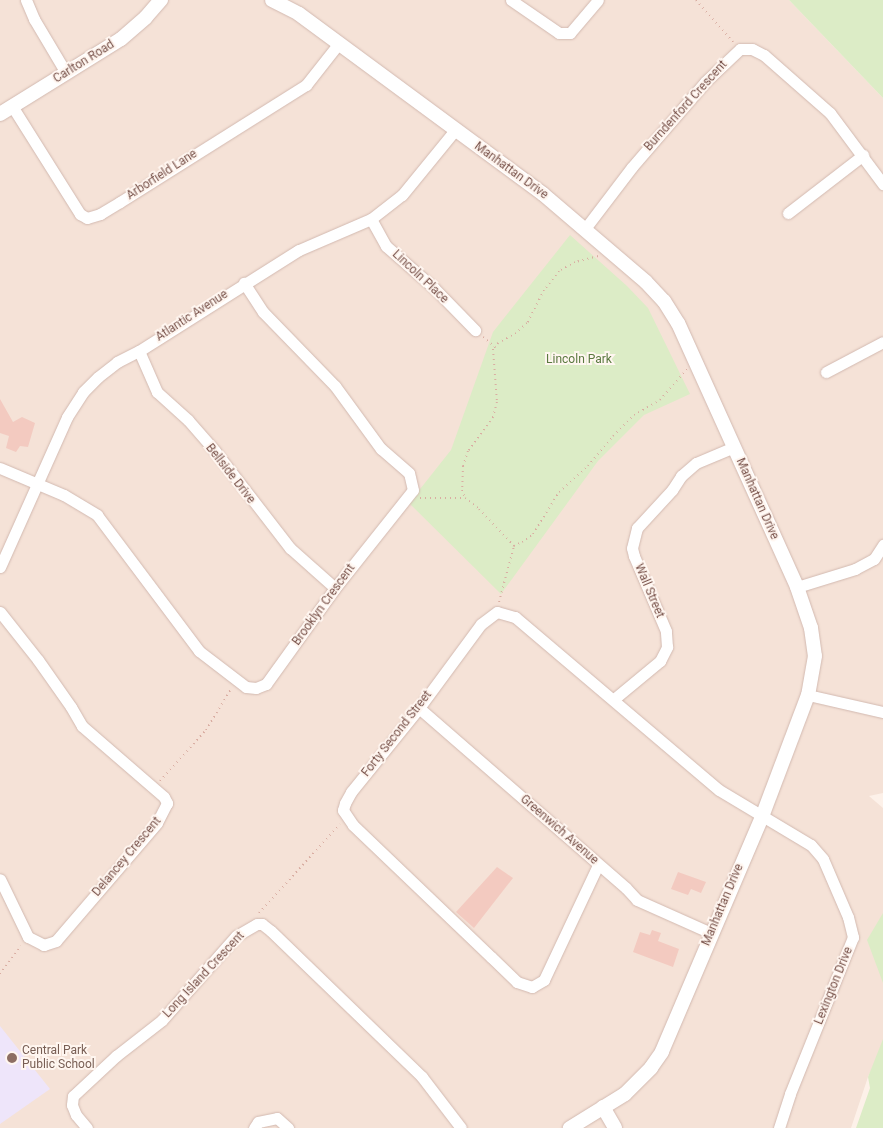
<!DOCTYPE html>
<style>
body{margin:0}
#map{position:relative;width:883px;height:1128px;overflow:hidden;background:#fdf1e9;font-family:Roboto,sans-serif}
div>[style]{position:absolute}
.residential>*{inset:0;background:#f5e2d7}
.education>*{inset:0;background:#eee5fa}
.green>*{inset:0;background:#dcecc6}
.building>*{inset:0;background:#f3cac0}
.path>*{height:2px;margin-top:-1px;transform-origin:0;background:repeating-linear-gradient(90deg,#d9ada2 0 1px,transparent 0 5px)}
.roads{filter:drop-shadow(0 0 1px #d2b9b0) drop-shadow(0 0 1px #d2b9b0)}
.minor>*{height:11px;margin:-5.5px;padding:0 5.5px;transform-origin:5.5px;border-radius:5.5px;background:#fff}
.tertiary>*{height:14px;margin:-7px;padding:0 7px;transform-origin:7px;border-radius:7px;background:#fff}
.dots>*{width:14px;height:14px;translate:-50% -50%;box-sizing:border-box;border:2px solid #fff6f0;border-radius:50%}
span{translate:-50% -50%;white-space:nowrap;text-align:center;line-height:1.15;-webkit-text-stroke:4px #fff6f0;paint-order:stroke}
.street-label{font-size:12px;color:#79534b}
.park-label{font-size:12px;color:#5b7940}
.education-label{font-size:12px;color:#785e54}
.left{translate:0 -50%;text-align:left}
</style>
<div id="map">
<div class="residential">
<i style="clip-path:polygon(0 0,789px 0,883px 98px,883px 793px,869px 796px,883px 808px,883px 1044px,868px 1077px,851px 1128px,0 1128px)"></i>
</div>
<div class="education">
<i style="clip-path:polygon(0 1026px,50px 1089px,0 1124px)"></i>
</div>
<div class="green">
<i style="clip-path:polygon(789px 0,883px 0,883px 98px)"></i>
<i style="clip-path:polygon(570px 235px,627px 286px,648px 308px,690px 394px,644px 415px,598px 461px,501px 594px,409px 503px,451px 450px,493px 332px)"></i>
<i style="clip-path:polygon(883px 913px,883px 983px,867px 940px)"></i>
<i style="clip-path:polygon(883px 1039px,883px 1128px,856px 1128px,870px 1088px,868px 1077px)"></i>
</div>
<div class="building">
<i style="clip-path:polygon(0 399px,13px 422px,22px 417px,35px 423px,28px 447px,20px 446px,16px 452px,6px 448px,9px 436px,0 433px)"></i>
<i style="clip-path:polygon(497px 867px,513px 878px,474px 928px,456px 912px)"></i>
<i style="clip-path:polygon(678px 872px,706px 882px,701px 893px,691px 889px,688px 895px,671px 889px)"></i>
<i style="clip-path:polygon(652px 930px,661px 933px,658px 941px,679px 949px,673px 967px,633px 952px,640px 932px,650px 935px)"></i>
</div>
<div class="path">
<i style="left:696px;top:0;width:56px;rotate:48.6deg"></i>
<i style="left:598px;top:256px;width:24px;rotate:165deg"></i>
<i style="left:575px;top:262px;width:18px;rotate:151deg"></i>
<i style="left:559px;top:271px;width:24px;rotate:128deg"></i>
<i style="left:544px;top:290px;width:37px;rotate:117deg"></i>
<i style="left:527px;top:323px;width:15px;rotate:138deg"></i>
<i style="left:516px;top:333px;width:21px;rotate:151deg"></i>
<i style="left:498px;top:343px;width:8px;rotate:130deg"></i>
<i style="left:493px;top:349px;width:53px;rotate:85.7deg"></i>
<i style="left:497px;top:402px;width:16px;rotate:105deg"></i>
<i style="left:493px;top:417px;width:42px;rotate:126.3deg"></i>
<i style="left:468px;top:451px;width:16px;rotate:108deg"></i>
<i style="left:463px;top:466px;width:24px;rotate:92deg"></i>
<i style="left:462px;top:490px;width:9px;rotate:69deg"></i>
<i style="left:465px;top:498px;width:18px;rotate:38deg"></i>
<i style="left:479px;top:509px;width:51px;rotate:46.6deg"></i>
<i style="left:514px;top:546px;width:9px;rotate:-27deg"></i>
<i style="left:522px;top:542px;width:14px;rotate:-36deg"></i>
<i style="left:533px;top:534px;width:49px;rotate:-58.2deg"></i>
<i style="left:559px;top:492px;width:39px;rotate:-42deg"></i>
<i style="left:588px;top:466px;width:39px;rotate:-50deg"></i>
<i style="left:613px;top:436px;width:30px;rotate:-45deg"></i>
<i style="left:634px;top:415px;width:30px;rotate:-30deg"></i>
<i style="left:660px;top:400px;width:41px;rotate:-48.9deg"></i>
<i style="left:483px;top:337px;width:16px;rotate:40deg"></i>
<i style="left:420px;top:498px;width:45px"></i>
<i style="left:499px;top:602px;width:58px;rotate:-75deg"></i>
<i style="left:160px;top:781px;width:69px;rotate:-48deg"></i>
<i style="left:206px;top:730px;width:48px;rotate:-58.6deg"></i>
<i style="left:259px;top:913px;width:120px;rotate:-47.7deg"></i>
<i style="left:0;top:974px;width:35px;rotate:-53deg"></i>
</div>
<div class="roads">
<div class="minor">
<i style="left:26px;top:0;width:21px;rotate:67deg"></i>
<i style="left:34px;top:19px;width:63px;rotate:59.3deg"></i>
<i style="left:511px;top:0;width:58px;rotate:34.5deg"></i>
<i style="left:559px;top:33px;width:11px"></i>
<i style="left:570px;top:33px;width:43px;rotate:-49.7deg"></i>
<i style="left:12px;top:106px;width:128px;rotate:57.8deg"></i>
<i style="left:80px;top:214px;width:8px;rotate:30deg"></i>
<i style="left:87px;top:218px;width:14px;rotate:-17deg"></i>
<i style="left:100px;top:214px;width:23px;rotate:-31deg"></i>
<i style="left:120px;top:202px;width:220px;rotate:-32.2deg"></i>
<i style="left:306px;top:85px;width:53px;rotate:-51.8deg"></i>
<i style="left:788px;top:213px;width:95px;rotate:-37.7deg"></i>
<i style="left:371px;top:219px;width:31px;rotate:61deg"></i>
<i style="left:386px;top:246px;width:64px;rotate:41.2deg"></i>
<i style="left:434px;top:288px;width:59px;rotate:45.7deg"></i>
<i style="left:584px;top:230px;width:79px;rotate:-52.7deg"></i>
<i style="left:632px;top:167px;width:112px;rotate:-49.3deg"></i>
<i style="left:705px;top:82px;width:48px;rotate:-43.3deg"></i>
<i style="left:740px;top:49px;width:12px"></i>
<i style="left:752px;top:49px;width:13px;rotate:27deg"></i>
<i style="left:764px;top:55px;width:88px;rotate:41.3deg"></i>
<i style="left:830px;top:113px;width:89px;rotate:53.3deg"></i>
<i style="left:139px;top:351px;width:45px;rotate:66.3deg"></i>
<i style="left:157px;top:392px;width:42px;rotate:42.1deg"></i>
<i style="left:188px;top:420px;width:41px;rotate:48.9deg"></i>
<i style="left:215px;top:451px;width:123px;rotate:52.3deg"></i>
<i style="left:290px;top:548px;width:60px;rotate:41.6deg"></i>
<i style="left:826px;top:372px;width:64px;rotate:-27.8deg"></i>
<i style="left:0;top:468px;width:69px;rotate:22.9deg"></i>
<i style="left:64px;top:495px;width:39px;rotate:31deg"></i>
<i style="left:97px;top:515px;width:170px;rotate:53.1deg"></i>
<i style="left:199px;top:651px;width:59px;rotate:37.5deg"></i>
<i style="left:246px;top:687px;width:10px;rotate:6deg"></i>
<i style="left:256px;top:688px;width:11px;rotate:-22deg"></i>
<i style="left:266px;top:684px;width:118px;rotate:-54.3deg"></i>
<i style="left:335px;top:588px;width:125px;rotate:-51.5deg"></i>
<i style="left:413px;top:490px;width:17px;rotate:-103deg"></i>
<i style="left:409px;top:473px;width:37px;rotate:-139deg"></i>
<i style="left:381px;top:449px;width:78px;rotate:-126.1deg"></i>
<i style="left:335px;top:386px;width:103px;rotate:-134.2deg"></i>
<i style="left:263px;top:312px;width:35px;rotate:-123deg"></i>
<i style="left:0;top:567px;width:164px;rotate:-65.9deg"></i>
<i style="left:67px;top:417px;width:30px;rotate:-57deg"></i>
<i style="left:83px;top:392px;width:21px;rotate:-45deg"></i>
<i style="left:98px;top:377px;width:24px;rotate:-38deg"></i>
<i style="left:117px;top:362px;width:25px;rotate:-27deg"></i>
<i style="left:139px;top:351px;width:189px;rotate:-32.3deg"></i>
<i style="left:299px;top:250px;width:78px;rotate:-23.3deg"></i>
<i style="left:371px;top:219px;width:39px;rotate:-38deg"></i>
<i style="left:402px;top:195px;width:84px;rotate:-50.8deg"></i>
<i style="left:797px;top:587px;width:61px;rotate:-17.2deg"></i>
<i style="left:855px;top:569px;width:21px;rotate:-28deg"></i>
<i style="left:874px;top:559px;width:17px;rotate:-57deg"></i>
<i style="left:0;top:612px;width:61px;rotate:51.6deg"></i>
<i style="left:38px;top:660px;width:57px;rotate:54.9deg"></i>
<i style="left:71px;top:707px;width:22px;rotate:60deg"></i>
<i style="left:82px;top:726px;width:108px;rotate:40.9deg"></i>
<i style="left:164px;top:797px;width:7px;rotate:63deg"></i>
<i style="left:167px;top:803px;width:22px;rotate:117deg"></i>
<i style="left:157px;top:823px;width:155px;rotate:130.6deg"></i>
<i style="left:56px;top:941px;width:13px;rotate:162deg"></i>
<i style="left:44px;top:945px;width:18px;rotate:-153deg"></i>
<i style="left:28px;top:937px;width:64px;rotate:-115.8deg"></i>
<i style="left:808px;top:695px;width:77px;rotate:12.8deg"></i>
<i style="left:614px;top:699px;width:60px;rotate:-39.6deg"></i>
<i style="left:660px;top:661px;width:16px;rotate:-63deg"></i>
<i style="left:667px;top:647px;width:16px;rotate:-94deg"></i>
<i style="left:666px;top:631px;width:82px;rotate:-113.1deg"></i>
<i style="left:634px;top:556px;width:8px;rotate:-104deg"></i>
<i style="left:632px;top:548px;width:21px;rotate:-76deg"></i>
<i style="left:637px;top:528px;width:52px;rotate:-47.4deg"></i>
<i style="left:672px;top:490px;width:17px;rotate:-57deg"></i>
<i style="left:681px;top:476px;width:20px;rotate:-41deg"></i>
<i style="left:696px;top:463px;width:41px;rotate:-22.8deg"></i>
<i style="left:419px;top:708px;width:274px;rotate:41deg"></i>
<i style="left:626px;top:888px;width:16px;rotate:47deg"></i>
<i style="left:637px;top:900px;width:81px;rotate:24deg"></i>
<i style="left:598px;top:865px;width:127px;rotate:115.2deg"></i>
<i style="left:544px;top:980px;width:14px;rotate:150deg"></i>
<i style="left:532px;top:987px;width:16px;rotate:-162deg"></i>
<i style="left:517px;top:982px;width:36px;rotate:-136deg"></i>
<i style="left:491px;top:957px;width:191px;rotate:-136.3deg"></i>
<i style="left:353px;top:825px;width:18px;rotate:-124deg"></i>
<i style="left:343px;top:810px;width:7px;rotate:-74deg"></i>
<i style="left:345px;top:803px;width:13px;rotate:-61deg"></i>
<i style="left:351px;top:792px;width:108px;rotate:-51deg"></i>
<i style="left:419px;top:708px;width:104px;rotate:-53.6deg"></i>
<i style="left:481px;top:624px;width:20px;rotate:-37deg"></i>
<i style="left:497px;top:612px;width:19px;rotate:16deg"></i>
<i style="left:515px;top:617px;width:267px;rotate:40.3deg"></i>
<i style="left:719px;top:790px;width:107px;rotate:30.9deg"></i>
<i style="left:811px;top:845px;width:18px;rotate:49deg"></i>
<i style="left:823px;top:859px;width:63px;rotate:66.7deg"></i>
<i style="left:848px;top:917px;width:21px;rotate:76deg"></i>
<i style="left:853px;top:937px;width:169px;rotate:111.9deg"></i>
<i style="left:790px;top:1094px;width:36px;rotate:108deg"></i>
<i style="left:87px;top:1128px;width:17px;rotate:-130deg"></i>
<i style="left:76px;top:1115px;width:11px;rotate:-112deg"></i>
<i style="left:72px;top:1105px;width:9px;rotate:-84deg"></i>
<i style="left:73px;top:1096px;width:59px;rotate:-42.9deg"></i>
<i style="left:116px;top:1056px;width:58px;rotate:-38deg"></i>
<i style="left:162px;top:1020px;width:112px;rotate:-48.6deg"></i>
<i style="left:236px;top:936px;width:24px;rotate:-30deg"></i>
<i style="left:257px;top:924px;width:5px"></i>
<i style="left:262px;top:924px;width:11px;rotate:38deg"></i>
<i style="left:271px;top:931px;width:210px;rotate:44deg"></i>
<i style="left:422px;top:1077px;width:64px;rotate:52.6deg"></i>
<i style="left:254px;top:1128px;width:7px;rotate:-56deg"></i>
<i style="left:258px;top:1122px;width:19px;rotate:-12deg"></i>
<i style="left:277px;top:1118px;width:15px;rotate:42deg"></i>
</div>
<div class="tertiary">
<i style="left:272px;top:0;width:30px;rotate:27deg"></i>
<i style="left:299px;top:14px;width:303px;rotate:36.4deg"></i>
<i style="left:543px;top:194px;width:135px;rotate:40.5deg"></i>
<i style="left:646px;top:282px;width:26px;rotate:47deg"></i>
<i style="left:664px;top:301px;width:26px;rotate:58deg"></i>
<i style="left:678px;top:323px;width:290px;rotate:65.7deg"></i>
<i style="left:797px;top:587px;width:43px;rotate:71.1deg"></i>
<i style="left:811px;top:628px;width:28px;rotate:82deg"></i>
<i style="left:815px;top:656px;width:40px;rotate:100deg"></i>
<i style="left:808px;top:695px;width:130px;rotate:110.7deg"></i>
<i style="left:762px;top:817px;width:255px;rotate:113.1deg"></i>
<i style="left:662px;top:1052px;width:19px;rotate:125deg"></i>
<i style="left:651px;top:1068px;width:37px;rotate:135deg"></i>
<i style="left:625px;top:1094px;width:65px;rotate:148.3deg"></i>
<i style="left:0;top:114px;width:142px;rotate:-31.8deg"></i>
<i style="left:121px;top:39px;width:33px;rotate:-41deg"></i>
<i style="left:146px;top:17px;width:23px;rotate:-49deg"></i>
<i style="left:603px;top:1107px;width:24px;rotate:60deg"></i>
</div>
</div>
<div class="dots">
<i style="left:12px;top:1058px;background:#8d6e63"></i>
</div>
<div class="street-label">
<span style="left:84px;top:62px;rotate:-32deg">Carlton Road</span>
<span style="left:686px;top:106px;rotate:-48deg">Burndenford Crescent</span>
<span style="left:511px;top:171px;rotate:36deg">Manhattan Drive</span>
<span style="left:162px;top:175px;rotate:-33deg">Arborfield Lane</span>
<span style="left:420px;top:277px;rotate:43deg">Lincoln Place</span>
<span style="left:192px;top:316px;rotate:-33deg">Atlantic Avenue</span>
<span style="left:230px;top:474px;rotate:52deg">Bellside Drive</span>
<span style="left:757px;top:499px;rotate:66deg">Manhattan Drive</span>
<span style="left:649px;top:591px;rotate:67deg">Wall Street</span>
<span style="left:324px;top:605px;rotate:-54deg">Brooklyn Crescent</span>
<span style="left:397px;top:734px;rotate:-52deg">Forty Second Street</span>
<span style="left:559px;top:830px;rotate:41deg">Greenwich Avenue</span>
<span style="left:127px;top:857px;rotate:-50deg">Delancey Crescent</span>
<span style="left:723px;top:905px;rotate:-67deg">Manhattan Drive</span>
<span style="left:204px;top:975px;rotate:-47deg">Long Island Crescent</span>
<span style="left:834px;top:986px;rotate:-68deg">Lexington Drive</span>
</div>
<div class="park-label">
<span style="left:579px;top:360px">Lincoln Park</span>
</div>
<div class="education-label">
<span class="left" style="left:22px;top:1058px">Central Park<br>Public School</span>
</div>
</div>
